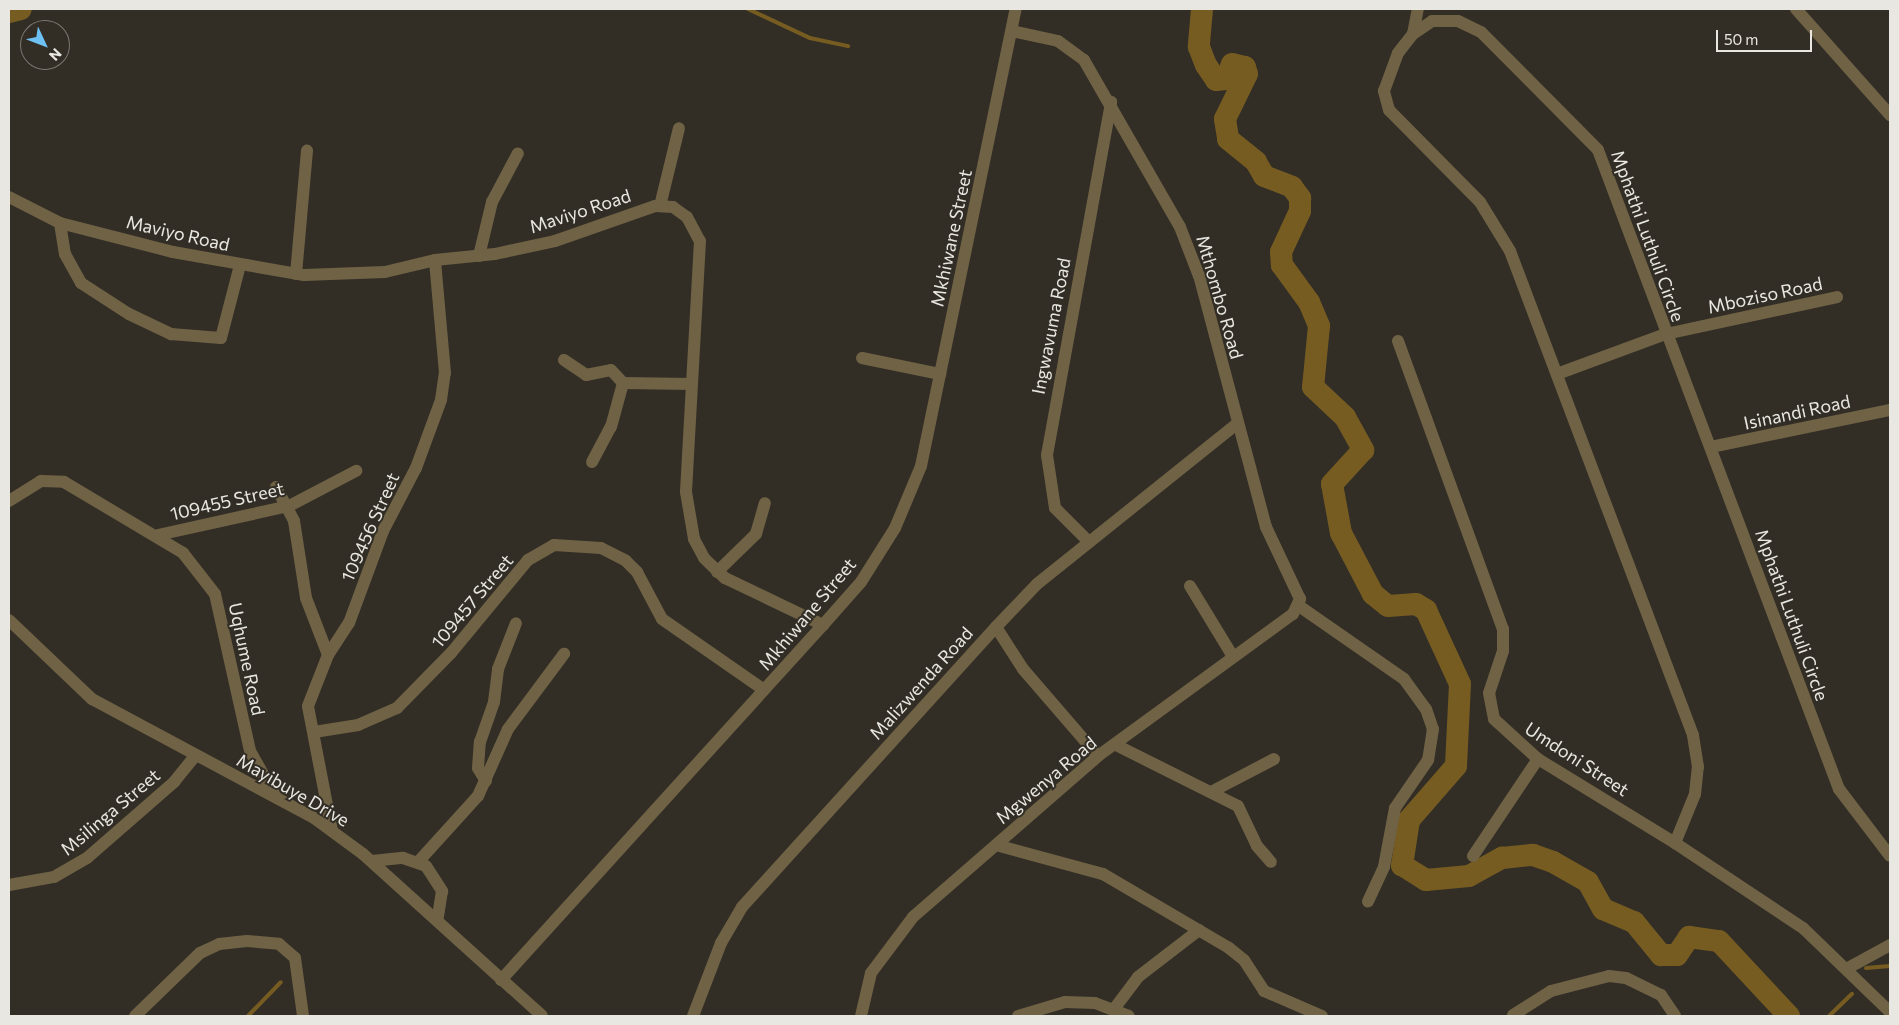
<!DOCTYPE html>
<style>
body{margin:0}
#map{position:relative;width:1899px;height:1025px;overflow:hidden;background:#322e26;font-family:Commissioner,sans-serif}
div>[style]{position:absolute}
.stream>*{height:4px;margin:-2px;padding:0 2px;transform-origin:2px;border-radius:2px;background:#765c21}
.river>*{height:22px;margin:-11px;padding:0 11px;transform-origin:11px;border-radius:11px;background:#765c21}
.minor>*{height:12px;margin:-6px;padding:0 6px;transform-origin:6px;border-radius:6px;background:#706245}
span{translate:-50% -50%;white-space:nowrap;text-align:center;line-height:1.15;-webkit-text-stroke:4px #322e26;paint-order:stroke}
.street-label{font-size:18px;color:#e9e7e1}
.frame{position:absolute;inset:0;border:10px solid #e9e7e1;pointer-events:none}
.north{position:absolute;left:20px;top:20px;width:50px;height:50px;box-sizing:border-box;background:#322e26;border:1px solid #7b7871;border-radius:50%;rotate:133deg;font-size:14px;font-weight:700;line-height:20px;text-align:center;color:#e9e7e1}
.north::after{content:'';display:block;margin:auto;width:18px;height:22px;background:#6ec2f3;clip-path:polygon(50% 0,100% 100%,50% 72%,0 100%)}
.scale{position:absolute;left:1716px;top:30px;width:96px;height:22px;box-sizing:border-box;border:2px solid #e9e7e1;border-top:0;padding-left:6px;font-size:15px;line-height:18px;white-space:nowrap;color:#e9e7e1;-webkit-text-stroke:4px #322e26;paint-order:stroke}
</style>
<div id="map">
<div class="stream">
<i style="left:748px;top:9px;width:68px;rotate:25.1deg"></i>
<i style="left:810px;top:38px;width:39px;rotate:12deg"></i>
<i style="left:1866px;top:968px;width:24px;rotate:-5deg"></i>
<i style="left:248px;top:1016px;width:47px;rotate:-45.9deg"></i>
<i style="left:1829px;top:1016px;width:32px;rotate:-44deg"></i>
</div>
<div class="river">
<i style="left:1202px;top:9px;width:38px;rotate:95deg"></i>
<i style="left:1199px;top:47px;width:19px;rotate:69deg"></i>
<i style="left:1206px;top:65px;width:18px;rotate:56deg"></i>
<i style="left:1216px;top:80px;width:10px;rotate:-6deg"></i>
<i style="left:1226px;top:79px;width:16px;rotate:-68deg"></i>
<i style="left:1232px;top:64px;width:13px;rotate:13deg"></i>
<i style="left:1245px;top:67px;width:7px;rotate:74deg"></i>
<i style="left:1247px;top:74px;width:50px;rotate:116.1deg"></i>
<i style="left:1225px;top:119px;width:20px;rotate:81deg"></i>
<i style="left:1228px;top:139px;width:36px;rotate:39deg"></i>
<i style="left:1256px;top:162px;width:16px;rotate:60deg"></i>
<i style="left:1264px;top:176px;width:30px;rotate:21deg"></i>
<i style="left:1292px;top:187px;width:14px;rotate:54deg"></i>
<i style="left:1300px;top:198px;width:13px;rotate:90deg"></i>
<i style="left:1300px;top:211px;width:45px;rotate:114.9deg"></i>
<i style="left:1281px;top:252px;width:13px;rotate:86deg"></i>
<i style="left:1282px;top:265px;width:46px;rotate:53.9deg"></i>
<i style="left:1309px;top:302px;width:26px;rotate:67deg"></i>
<i style="left:1319px;top:326px;width:61px;rotate:95.6deg"></i>
<i style="left:1313px;top:387px;width:44px;rotate:43.2deg"></i>
<i style="left:1345px;top:417px;width:38px;rotate:61deg"></i>
<i style="left:1363px;top:450px;width:46px;rotate:132.4deg"></i>
<i style="left:1332px;top:484px;width:50px;rotate:79.6deg"></i>
<i style="left:1341px;top:533px;width:69px;rotate:62.3deg"></i>
<i style="left:1373px;top:594px;width:19px;rotate:39deg"></i>
<i style="left:1388px;top:606px;width:28px;rotate:-4deg"></i>
<i style="left:1416px;top:604px;width:12px;rotate:31deg"></i>
<i style="left:1426px;top:610px;width:81px;rotate:65.3deg"></i>
<i style="left:1460px;top:684px;width:82px;rotate:92.8deg"></i>
<i style="left:1456px;top:766px;width:72px;rotate:131deg"></i>
<i style="left:1409px;top:820px;width:46px;rotate:98.8deg"></i>
<i style="left:1402px;top:865px;width:28px;rotate:32deg"></i>
<i style="left:1426px;top:880px;width:43px;rotate:-5.3deg"></i>
<i style="left:1469px;top:876px;width:38px;rotate:-29deg"></i>
<i style="left:1502px;top:858px;width:31px;rotate:-6deg"></i>
<i style="left:1533px;top:855px;width:21px;rotate:19deg"></i>
<i style="left:1553px;top:862px;width:40px;rotate:29.7deg"></i>
<i style="left:1588px;top:882px;width:31px;rotate:61deg"></i>
<i style="left:1603px;top:909px;width:34px;rotate:23deg"></i>
<i style="left:1634px;top:922px;width:43px;rotate:50.7deg"></i>
<i style="left:1661px;top:955px;width:16px"></i>
<i style="left:1677px;top:955px;width:22px;rotate:-56deg"></i>
<i style="left:1689px;top:937px;width:30px;rotate:8deg"></i>
<i style="left:1719px;top:941px;width:103px;rotate:47deg"></i>
<i style="left:9px;top:12px;width:12px;rotate:-14deg"></i>
</div>
<div class="minor">
<i style="left:1796px;top:9px;width:142px;rotate:48.4deg"></i>
<i style="left:1413px;top:34px;width:25px;rotate:-79deg"></i>
<i style="left:9px;top:197px;width:57px;rotate:27deg"></i>
<i style="left:60px;top:223px;width:117px;rotate:14.4deg"></i>
<i style="left:173px;top:252px;width:133px;rotate:10deg"></i>
<i style="left:304px;top:275px;width:81px;rotate:-2.1deg"></i>
<i style="left:385px;top:272px;width:51px;rotate:-13.5deg"></i>
<i style="left:435px;top:260px;width:60px;rotate:-5.7deg"></i>
<i style="left:495px;top:254px;width:61px;rotate:-12.2deg"></i>
<i style="left:555px;top:241px;width:106px;rotate:-19.3deg"></i>
<i style="left:655px;top:206px;width:18px;rotate:3deg"></i>
<i style="left:673px;top:207px;width:17px;rotate:36deg"></i>
<i style="left:687px;top:217px;width:27px;rotate:62deg"></i>
<i style="left:700px;top:241px;width:251px;rotate:93.2deg"></i>
<i style="left:686px;top:492px;width:48px;rotate:80.3deg"></i>
<i style="left:694px;top:539px;width:21px;rotate:62deg"></i>
<i style="left:704px;top:558px;width:29px;rotate:44deg"></i>
<i style="left:725px;top:578px;width:109px;rotate:25.6deg"></i>
<i style="left:660px;top:206px;width:80px;rotate:-76.3deg"></i>
<i style="left:60px;top:223px;width:31px;rotate:81deg"></i>
<i style="left:65px;top:254px;width:33px;rotate:61deg"></i>
<i style="left:81px;top:283px;width:57px;rotate:32.9deg"></i>
<i style="left:129px;top:314px;width:47px;rotate:25.5deg"></i>
<i style="left:171px;top:334px;width:50px;rotate:4.6deg"></i>
<i style="left:221px;top:338px;width:75px;rotate:-75.4deg"></i>
<i style="left:479px;top:256px;width:56px;rotate:-76.5deg"></i>
<i style="left:492px;top:202px;width:55px;rotate:-62deg"></i>
<i style="left:296px;top:274px;width:124px;rotate:-84.9deg"></i>
<i style="left:1398px;top:341px;width:307px;rotate:70deg"></i>
<i style="left:1503px;top:629px;width:22px;rotate:90deg"></i>
<i style="left:1503px;top:651px;width:44px;rotate:108.4deg"></i>
<i style="left:1489px;top:693px;width:26px;rotate:79deg"></i>
<i style="left:1494px;top:719px;width:59px;rotate:42.3deg"></i>
<i style="left:1538px;top:759px;width:161px;rotate:31.5deg"></i>
<i style="left:1675px;top:843px;width:154px;rotate:33.6deg"></i>
<i style="left:1803px;top:928px;width:121px;rotate:44deg"></i>
<i style="left:862px;top:358px;width:80px;rotate:11.6deg"></i>
<i style="left:564px;top:360px;width:27px;rotate:34deg"></i>
<i style="left:586px;top:375px;width:25px;rotate:-11deg"></i>
<i style="left:611px;top:370px;width:18px;rotate:47deg"></i>
<i style="left:623px;top:383px;width:68px;rotate:0.8deg"></i>
<i style="left:1557px;top:374px;width:116px;rotate:-20.2deg"></i>
<i style="left:1666px;top:334px;width:175px;rotate:-12.2deg"></i>
<i style="left:1711px;top:447px;width:183px;rotate:-11.7deg"></i>
<i style="left:592px;top:462px;width:40px;rotate:-62deg"></i>
<i style="left:611px;top:427px;width:46px;rotate:-74.7deg"></i>
<i style="left:276px;top:487px;width:38px;rotate:62deg"></i>
<i style="left:294px;top:521px;width:78px;rotate:81.1deg"></i>
<i style="left:306px;top:598px;width:61px;rotate:68.9deg"></i>
<i style="left:9px;top:501px;width:38px;rotate:-32deg"></i>
<i style="left:41px;top:481px;width:23px;rotate:2deg"></i>
<i style="left:64px;top:482px;width:139px;rotate:30.8deg"></i>
<i style="left:183px;top:553px;width:52px;rotate:52deg"></i>
<i style="left:215px;top:594px;width:161px;rotate:77.4deg"></i>
<i style="left:250px;top:751px;width:53px;rotate:60.5deg"></i>
<i style="left:158px;top:535px;width:134px;rotate:-12.5deg"></i>
<i style="left:289px;top:506px;width:76px;rotate:-27.6deg"></i>
<i style="left:1089px;top:542px;width:48px;rotate:-135deg"></i>
<i style="left:1055px;top:508px;width:54px;rotate:-98.6deg"></i>
<i style="left:1047px;top:455px;width:359px;rotate:-79.7deg"></i>
<i style="left:717px;top:572px;width:54px;rotate:-44.3deg"></i>
<i style="left:756px;top:534px;width:32px;rotate:-74deg"></i>
<i style="left:1190px;top:586px;width:81px;rotate:58.7deg"></i>
<i style="left:1299px;top:606px;width:128px;rotate:34.8deg"></i>
<i style="left:1404px;top:679px;width:37px;rotate:54deg"></i>
<i style="left:1426px;top:709px;width:21px;rotate:71deg"></i>
<i style="left:1433px;top:729px;width:31px;rotate:99deg"></i>
<i style="left:1428px;top:760px;width:58px;rotate:124.5deg"></i>
<i style="left:1395px;top:808px;width:60px;rotate:100.6deg"></i>
<i style="left:1384px;top:867px;width:38px;rotate:115deg"></i>
<i style="left:9px;top:620px;width:115px;rotate:43.6deg"></i>
<i style="left:92px;top:699px;width:252px;rotate:28.2deg"></i>
<i style="left:314px;top:818px;width:61px;rotate:36.3deg"></i>
<i style="left:363px;top:854px;width:241px;rotate:42.1deg"></i>
<i style="left:996px;top:627px;width:50px;rotate:57.3deg"></i>
<i style="left:1023px;top:669px;width:115px;rotate:49.2deg"></i>
<i style="left:314px;top:732px;width:45px;rotate:-9deg"></i>
<i style="left:358px;top:725px;width:43px;rotate:-23.6deg"></i>
<i style="left:397px;top:708px;width:77px;rotate:-45.5deg"></i>
<i style="left:451px;top:653px;width:121px;rotate:-50.4deg"></i>
<i style="left:528px;top:560px;width:30px;rotate:-30deg"></i>
<i style="left:554px;top:545px;width:47px;rotate:3.7deg"></i>
<i style="left:601px;top:548px;width:28px;rotate:27deg"></i>
<i style="left:626px;top:561px;width:16px;rotate:45deg"></i>
<i style="left:637px;top:572px;width:53px;rotate:62deg"></i>
<i style="left:662px;top:619px;width:124px;rotate:34.8deg"></i>
<i style="left:1116px;top:745px;width:136px;rotate:26.6deg"></i>
<i style="left:1238px;top:806px;width:44px;rotate:64.6deg"></i>
<i style="left:1257px;top:846px;width:21px;rotate:49deg"></i>
<i style="left:486px;top:781px;width:15px;rotate:-122deg"></i>
<i style="left:478px;top:768px;width:26px;rotate:-86deg"></i>
<i style="left:480px;top:742px;width:42px;rotate:-70.7deg"></i>
<i style="left:494px;top:702px;width:33px;rotate:-83deg"></i>
<i style="left:498px;top:669px;width:49px;rotate:-68.6deg"></i>
<i style="left:1211px;top:792px;width:71px;rotate:-27.6deg"></i>
<i style="left:332px;top:831px;width:127px;rotate:-100.9deg"></i>
<i style="left:308px;top:706px;width:55px;rotate:-68.6deg"></i>
<i style="left:328px;top:655px;width:38px;rotate:-57deg"></i>
<i style="left:349px;top:623px;width:98px;rotate:-69.7deg"></i>
<i style="left:383px;top:531px;width:71px;rotate:-62.4deg"></i>
<i style="left:416px;top:468px;width:72px;rotate:-69.8deg"></i>
<i style="left:441px;top:400px;width:27px;rotate:-82deg"></i>
<i style="left:445px;top:373px;width:113px;rotate:-95.1deg"></i>
<i style="left:1675px;top:843px;width:53px;rotate:-67.8deg"></i>
<i style="left:1695px;top:794px;width:27px;rotate:-84deg"></i>
<i style="left:1698px;top:767px;width:32px;rotate:-99deg"></i>
<i style="left:1693px;top:735px;width:517px;rotate:-110.71deg"></i>
<i style="left:1510px;top:251px;width:57px;rotate:-121.5deg"></i>
<i style="left:1480px;top:202px;width:129px;rotate:-134.7deg"></i>
<i style="left:1389px;top:110px;width:20px;rotate:-105deg"></i>
<i style="left:1384px;top:91px;width:40px;rotate:-69.8deg"></i>
<i style="left:1398px;top:53px;width:24px;rotate:-52deg"></i>
<i style="left:1413px;top:34px;width:23px;rotate:-34deg"></i>
<i style="left:1432px;top:21px;width:26px"></i>
<i style="left:1458px;top:21px;width:25px;rotate:26deg"></i>
<i style="left:1481px;top:32px;width:166px;rotate:45.2deg"></i>
<i style="left:1598px;top:150px;width:683px;rotate:69.34deg"></i>
<i style="left:1839px;top:789px;width:84px;rotate:52.7deg"></i>
<i style="left:996px;top:845px;width:111px;rotate:15.2deg"></i>
<i style="left:1103px;top:874px;width:146px;rotate:30.4deg"></i>
<i style="left:1229px;top:948px;width:19px;rotate:39deg"></i>
<i style="left:1244px;top:960px;width:37px;rotate:57deg"></i>
<i style="left:1264px;top:991px;width:63px;rotate:23.3deg"></i>
<i style="left:1473px;top:856px;width:117px;rotate:-56.2deg"></i>
<i style="left:372px;top:861px;width:31px;rotate:-6deg"></i>
<i style="left:403px;top:858px;width:24px;rotate:19deg"></i>
<i style="left:426px;top:866px;width:30px;rotate:57deg"></i>
<i style="left:442px;top:891px;width:30px;rotate:99deg"></i>
<i style="left:419px;top:861px;width:88px;rotate:-47.8deg"></i>
<i style="left:478px;top:796px;width:73px;rotate:-65.9deg"></i>
<i style="left:508px;top:729px;width:94px;rotate:-53.3deg"></i>
<i style="left:9px;top:885px;width:46px;rotate:-10.1deg"></i>
<i style="left:54px;top:877px;width:38px;rotate:-30deg"></i>
<i style="left:87px;top:858px;width:116px;rotate:-41.1deg"></i>
<i style="left:174px;top:782px;width:33px;rotate:-51deg"></i>
<i style="left:1848px;top:968px;width:48px;rotate:-28.7deg"></i>
<i style="left:501px;top:980px;width:479px;rotate:-47.8deg"></i>
<i style="left:823px;top:625px;width:57px;rotate:-48.5deg"></i>
<i style="left:861px;top:582px;width:64px;rotate:-57.8deg"></i>
<i style="left:895px;top:528px;width:67px;rotate:-67.2deg"></i>
<i style="left:921px;top:466px;width:467px;rotate:-78.3deg"></i>
<i style="left:1114px;top:1009px;width:40px;rotate:-53deg"></i>
<i style="left:1138px;top:977px;width:77px;rotate:-37.6deg"></i>
<i style="left:1513px;top:1015px;width:45px;rotate:-32.3deg"></i>
<i style="left:1551px;top:991px;width:60px;rotate:-14.5deg"></i>
<i style="left:1609px;top:976px;width:17px;rotate:7deg"></i>
<i style="left:1626px;top:978px;width:39px;rotate:26deg"></i>
<i style="left:1661px;top:995px;width:25px;rotate:56deg"></i>
<i style="left:135px;top:1016px;width:91px;rotate:-44.1deg"></i>
<i style="left:200px;top:953px;width:21px;rotate:-25deg"></i>
<i style="left:219px;top:944px;width:28px;rotate:-6deg"></i>
<i style="left:247px;top:941px;width:32px;rotate:5deg"></i>
<i style="left:279px;top:944px;width:21px;rotate:41deg"></i>
<i style="left:295px;top:958px;width:59px;rotate:82.1deg"></i>
<i style="left:693px;top:1016px;width:78px;rotate:-69deg"></i>
<i style="left:721px;top:943px;width:42px;rotate:-59.7deg"></i>
<i style="left:742px;top:907px;width:378px;rotate:-47.8deg"></i>
<i style="left:996px;top:627px;width:59px;rotate:-46.4deg"></i>
<i style="left:1037px;top:584px;width:256px;rotate:-38.7deg"></i>
<i style="left:861px;top:1016px;width:44px;rotate:-76.9deg"></i>
<i style="left:871px;top:973px;width:70px;rotate:-53.1deg"></i>
<i style="left:913px;top:917px;width:245px;rotate:-41deg"></i>
<i style="left:1098px;top:756px;width:241px;rotate:-36.1deg"></i>
<i style="left:1293px;top:614px;width:17px;rotate:-65deg"></i>
<i style="left:1300px;top:599px;width:80px;rotate:-115.3deg"></i>
<i style="left:1266px;top:527px;width:260px;rotate:-104.9deg"></i>
<i style="left:1199px;top:276px;width:53px;rotate:-111.2deg"></i>
<i style="left:1180px;top:227px;width:193px;rotate:-119.9deg"></i>
<i style="left:1084px;top:60px;width:32px;rotate:-144deg"></i>
<i style="left:1058px;top:41px;width:47px;rotate:-167.7deg"></i>
<i style="left:1018px;top:1016px;width:49px;rotate:-16.6deg"></i>
<i style="left:1065px;top:1002px;width:30px;rotate:2deg"></i>
<i style="left:1095px;top:1003px;width:36px;rotate:21deg"></i>
</div>
<div class="street-label">
<span style="left:580px;top:211px;rotate:-18deg">Maviyo Road</span>
<span style="left:178px;top:233px;rotate:13deg">Maviyo Road</span>
<span style="left:1648px;top:236px;rotate:70deg">Mphathi Luthuli Circle</span>
<span style="left:951px;top:238px;rotate:-78deg">Mkhiwane Street</span>
<span style="left:1765px;top:295px;rotate:-12deg">Mboziso Road</span>
<span style="left:1220px;top:297px;rotate:74deg">Mthombo Road</span>
<span style="left:1051px;top:326px;rotate:-79deg">Ingwavuma Road</span>
<span style="left:1797px;top:412px;rotate:-12deg">Isinandi Road</span>
<span style="left:227px;top:501px;rotate:-13deg">109455 Street</span>
<span style="left:370px;top:527px;rotate:-66deg">109456 Street</span>
<span style="left:472px;top:601px;rotate:-50deg">109457 Street</span>
<span style="left:807px;top:614px;rotate:-50deg">Mkhiwane Street</span>
<span style="left:1792px;top:615px;rotate:70deg">Mphathi Luthuli Circle</span>
<span style="left:247px;top:659px;rotate:78deg">Uqhume Road</span>
<span style="left:921px;top:683px;rotate:-48deg">Malizwenda Road</span>
<span style="left:1577px;top:759px;rotate:33deg">Umdoni Street</span>
<span style="left:1046px;top:780px;rotate:-40deg">Mgwenya Road</span>
<span style="left:293px;top:790px;rotate:30deg">Mayibuye Drive</span>
<span style="left:110px;top:812px;rotate:-40deg">Msilinga Street</span>
</div>
<div class="frame"></div>
<div class="north">N</div>
<div class="scale">50 m</div>
</div>
